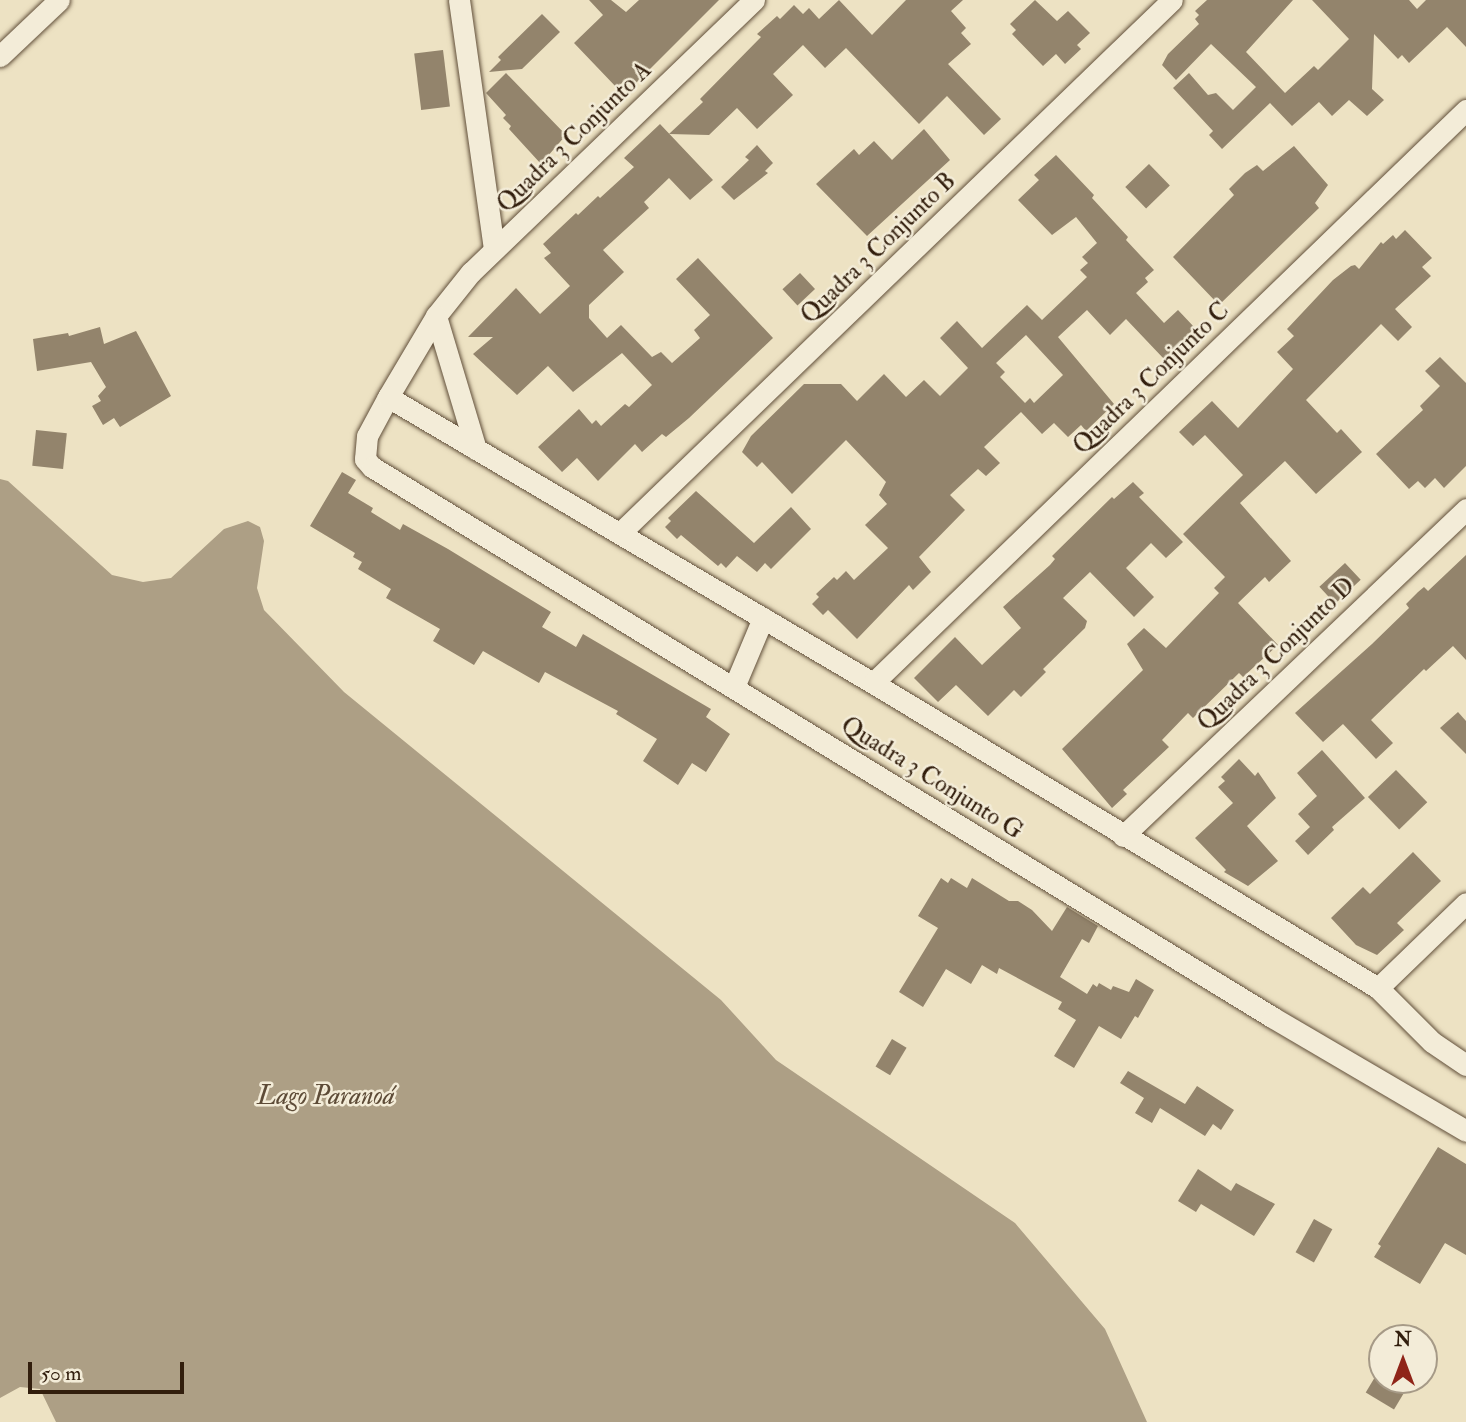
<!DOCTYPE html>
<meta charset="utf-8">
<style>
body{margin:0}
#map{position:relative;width:1466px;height:1422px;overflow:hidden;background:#ede2c3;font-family:"IM FELL Double Pica",serif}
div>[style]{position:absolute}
.water>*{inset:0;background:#ad9f85}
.building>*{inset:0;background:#93846c;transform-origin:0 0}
.roads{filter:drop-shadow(0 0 2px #614f3a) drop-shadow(0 0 2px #614f3a)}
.minor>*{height:21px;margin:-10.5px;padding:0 10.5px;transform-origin:10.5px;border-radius:10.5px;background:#f3ecd8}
span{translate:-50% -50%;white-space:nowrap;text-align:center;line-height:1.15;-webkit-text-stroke:5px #f3ecd8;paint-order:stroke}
.street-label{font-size:24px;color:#321e0d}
.water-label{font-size:26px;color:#5d4b37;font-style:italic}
.north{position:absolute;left:1368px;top:1324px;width:70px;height:70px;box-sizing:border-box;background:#f3ecd8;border:2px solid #a69a87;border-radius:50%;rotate:0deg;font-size:19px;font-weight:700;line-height:28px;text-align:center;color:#321e0d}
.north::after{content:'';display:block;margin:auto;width:24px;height:32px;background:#8f2418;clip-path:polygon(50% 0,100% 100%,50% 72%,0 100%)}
.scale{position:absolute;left:28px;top:1362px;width:156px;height:32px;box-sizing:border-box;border:4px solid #321e0d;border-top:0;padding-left:9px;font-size:21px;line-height:24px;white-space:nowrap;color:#321e0d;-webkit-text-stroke:5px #f3ecd8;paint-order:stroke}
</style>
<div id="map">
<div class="water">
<i style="clip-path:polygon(0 479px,8px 481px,112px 575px,143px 582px,171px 578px,224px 529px,248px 521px,260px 527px,264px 541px,257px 588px,264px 610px,344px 692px,721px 1000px,776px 1060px,1015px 1223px,1105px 1329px,1147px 1422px,56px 1422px,40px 1389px,20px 1387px,0 1398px)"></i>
</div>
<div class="building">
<i style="clip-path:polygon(589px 0,611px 0,626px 12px,639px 0,719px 0,632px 87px,626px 79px,617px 88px,574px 43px,603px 15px)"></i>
<i style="clip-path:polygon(839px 0,872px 35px,906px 0,963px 0,951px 11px,966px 28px,961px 33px,971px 44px,948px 64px,1001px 119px,984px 135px,947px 96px,919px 124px,846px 48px,825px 68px,803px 45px,773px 74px,793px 95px,757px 129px,737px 108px,709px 135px,669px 134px,703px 102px,700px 99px,761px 37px,757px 34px,777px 16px,780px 19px,794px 5px,803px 14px,809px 8px,819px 19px)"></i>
<i style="clip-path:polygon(1035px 0,1057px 21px,1068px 11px,1090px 33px,1077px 45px,1081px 49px,1065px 64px,1056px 54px,1043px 66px,1012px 34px,1016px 30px,1010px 24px)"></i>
<i style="clip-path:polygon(1207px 0,1293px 0,1246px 52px,1285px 93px,1314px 66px,1318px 70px,1349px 39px,1312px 0,1409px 0,1417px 9px,1426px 0,1466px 0,1466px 47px,1447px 27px,1409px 63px,1402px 55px,1398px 59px,1374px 34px,1372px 89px,1384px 100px,1367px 116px,1349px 100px,1332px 116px,1319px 102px,1292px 126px,1270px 103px,1222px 149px,1209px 135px,1213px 131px,1173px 88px,1189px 73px,1208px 95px,1216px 93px,1233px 110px,1256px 87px,1211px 44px,1176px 80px,1162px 65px,1168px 54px,1199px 24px,1195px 19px,1199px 15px,1195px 11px)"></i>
<i style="clip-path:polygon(542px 14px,560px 32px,522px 69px,489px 72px,501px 60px,498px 57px)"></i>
<i style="left:443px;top:50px;width:57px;height:29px;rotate:83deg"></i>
<i style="clip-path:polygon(506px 73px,566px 135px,541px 164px,509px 129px,511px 126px,503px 118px,506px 115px,486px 93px)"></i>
<i style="clip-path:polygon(660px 124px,713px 180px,690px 200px,669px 178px,644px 202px,649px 208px,603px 250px,624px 272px,589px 305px,589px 318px,607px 338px,621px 325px,652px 357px,661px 352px,672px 363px,700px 338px,694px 330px,710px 315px,676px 279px,698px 258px,773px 338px,689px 418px,666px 437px,662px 434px,642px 452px,635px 444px,598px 481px,577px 458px,562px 472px,538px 447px,579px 409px,592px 424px,596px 420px,601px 426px,625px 404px,629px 407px,652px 385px,622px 353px,573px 392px,548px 366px,517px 395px,473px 354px,493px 337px,468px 337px,516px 288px,540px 314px,570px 286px,544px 258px,551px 253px,543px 244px,576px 213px,578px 215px,598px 196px,600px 198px,634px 167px,624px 158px)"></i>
<i style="clip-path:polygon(924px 129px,950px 160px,867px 236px,816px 184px,854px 149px,859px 155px,874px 141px,892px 160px)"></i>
<i style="clip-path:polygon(757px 145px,773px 163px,765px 171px,768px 173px,734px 200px,721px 187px,749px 160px,745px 157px)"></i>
<i style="clip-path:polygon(1294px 146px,1328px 185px,1315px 203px,1319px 208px,1219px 305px,1173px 257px,1234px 195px,1229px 189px,1245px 173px,1257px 165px,1263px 171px)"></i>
<i style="clip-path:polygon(evenodd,1056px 155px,1094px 195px,1092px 198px,1128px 237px,1126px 240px,1154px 270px,1145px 278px,1148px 282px,1136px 293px,1164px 323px,1178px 310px,1195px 328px,1164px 359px,1126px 319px,1110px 335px,1087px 310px,1058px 337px,1114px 404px,1086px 431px,1081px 425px,1068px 437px,1054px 423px,1042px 434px,1021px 412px,984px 447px,1000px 463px,986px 476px,978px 469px,950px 495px,965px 510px,919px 557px,931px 572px,913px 590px,909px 585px,857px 639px,828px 610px,823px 615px,812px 604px,819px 597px,816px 594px,834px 577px,837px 580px,846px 571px,854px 580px,888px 548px,865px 525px,887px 504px,879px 495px,886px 482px,846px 440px,792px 494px,762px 462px,757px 467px,742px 452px,751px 436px,804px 384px,841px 384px,857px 401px,884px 374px,906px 397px,924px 380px,940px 396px,968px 368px,940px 338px,957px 321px,982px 348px,1027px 305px,1042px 320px,1087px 277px,1080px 270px,1088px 263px,1082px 257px,1097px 243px,1076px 217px,1052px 235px,1018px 200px,1039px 180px,1034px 175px,1056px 155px,1026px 335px,1063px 375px,1034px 403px,1030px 398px,1025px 403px,1000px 377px,1005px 372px,996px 363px,1026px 335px)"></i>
<i style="left:1149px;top:164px;width:30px;height:33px;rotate:46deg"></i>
<i style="clip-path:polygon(1405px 230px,1432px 258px,1422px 267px,1431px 276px,1395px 309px,1412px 327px,1398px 341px,1381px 324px,1306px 400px,1337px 433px,1341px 429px,1362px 452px,1316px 494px,1285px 461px,1240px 503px,1291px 561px,1269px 582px,1265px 577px,1238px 603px,1278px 645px,1243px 677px,1239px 673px,1193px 718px,1188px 713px,1162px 740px,1169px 747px,1123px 790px,1127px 794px,1112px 808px,1062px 749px,1143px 670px,1127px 644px,1144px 628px,1166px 648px,1219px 593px,1214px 588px,1225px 577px,1183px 534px,1243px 475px,1205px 435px,1193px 446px,1179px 432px,1212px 401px,1238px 428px,1293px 369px,1277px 352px,1294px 336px,1287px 329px,1333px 280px,1351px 266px,1355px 265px,1359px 269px,1381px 242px,1383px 244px,1393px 235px,1396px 239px)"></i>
<i style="left:800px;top:273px;width:22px;height:24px;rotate:47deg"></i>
<i style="clip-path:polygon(100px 327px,104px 344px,136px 331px,171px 396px,120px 427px,114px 418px,103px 425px,92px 406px,101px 401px,98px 396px,106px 387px,91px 362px,37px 371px,33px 339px,68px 333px,69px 336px)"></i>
<i style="clip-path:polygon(1440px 357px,1466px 383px,1466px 466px,1444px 488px,1435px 478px,1425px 488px,1418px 481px,1409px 489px,1376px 454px,1423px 410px,1420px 406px,1440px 386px,1425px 371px)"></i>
<i style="left:36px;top:430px;width:31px;height:36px;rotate:6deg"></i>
<i style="clip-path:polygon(342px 472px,356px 480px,348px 493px,373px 508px,371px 512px,400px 530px,403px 524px,448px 549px,551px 612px,542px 627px,576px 647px,583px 634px,711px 709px,706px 717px,730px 734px,706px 772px,692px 763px,678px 785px,643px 761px,657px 739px,616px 714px,618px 711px,545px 672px,539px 683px,483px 651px,474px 665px,433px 641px,440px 629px,386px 598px,391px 589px,358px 569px,362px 562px,353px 557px,355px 553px,310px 526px)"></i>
<i style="clip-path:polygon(1133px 482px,1144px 493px,1139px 497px,1183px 542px,1166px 558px,1151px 543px,1126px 568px,1154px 597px,1134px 617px,1090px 572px,1063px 598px,1087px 621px,1085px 628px,1043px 669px,1046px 672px,1021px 697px,1014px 690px,988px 716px,956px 685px,938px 702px,914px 678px,955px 637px,982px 665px,1021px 628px,1003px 607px,1050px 565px,1055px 559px,1052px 556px,1112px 497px,1114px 499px)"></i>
<i style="clip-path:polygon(696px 491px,754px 543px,791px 507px,811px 529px,771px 569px,765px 563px,757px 572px,737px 556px,726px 568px,721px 563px,718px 566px,681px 535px,677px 539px,665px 527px,671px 521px,668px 518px)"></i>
<i style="clip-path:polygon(1466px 555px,1466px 660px,1453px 646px,1426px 671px,1424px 669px,1371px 720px,1393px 743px,1376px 759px,1343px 724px,1323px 742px,1295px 713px,1372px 644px,1409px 608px,1406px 604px,1418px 592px,1424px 587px,1428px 591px)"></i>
<i style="left:1345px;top:563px;width:23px;height:35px;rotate:47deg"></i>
<i style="clip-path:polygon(1458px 712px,1466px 721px,1466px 754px,1440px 728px)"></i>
<i style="clip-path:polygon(1322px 750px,1365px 798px,1332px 827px,1334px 830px,1308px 855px,1295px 841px,1310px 827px,1298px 814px,1317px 796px,1297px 773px)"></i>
<i style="clip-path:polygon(1239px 759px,1255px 776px,1258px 772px,1276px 798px,1247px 826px,1278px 861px,1248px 886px,1224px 872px,1226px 870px,1195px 838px,1233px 803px,1218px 787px,1225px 781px,1221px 777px)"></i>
<i style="left:1396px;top:770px;width:45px;height:39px;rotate:46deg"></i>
<i style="clip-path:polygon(1413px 852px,1441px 881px,1397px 923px,1404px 930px,1377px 955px,1356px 945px,1331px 918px,1363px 887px,1370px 894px)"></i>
<i style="clip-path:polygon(941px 878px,948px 883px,951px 878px,967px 888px,972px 878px,1009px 901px,1018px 901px,1032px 910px,1052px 931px,1067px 907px,1098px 926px,1089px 943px,1082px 939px,1060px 977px,1087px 994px,1093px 984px,1097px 987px,1099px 983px,1111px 990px,1113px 986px,1129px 992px,1136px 979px,1154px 990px,1138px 1018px,1135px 1016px,1121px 1039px,1099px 1026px,1074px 1068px,1054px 1056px,1076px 1020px,1058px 1009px,1062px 1002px,999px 968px,997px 974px,982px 965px,971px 984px,946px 969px,923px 1007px,899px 992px,938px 928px,918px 916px)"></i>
<i style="left:892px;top:1039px;width:17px;height:32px;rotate:31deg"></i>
<i style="clip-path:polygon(1128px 1071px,1185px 1104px,1197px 1086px,1234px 1110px,1221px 1130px,1213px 1124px,1205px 1136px,1160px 1108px,1152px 1123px,1135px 1113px,1144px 1098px,1120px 1083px)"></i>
<i style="clip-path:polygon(1438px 1147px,1466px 1164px,1466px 1255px,1445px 1243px,1420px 1284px,1374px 1257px,1381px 1246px,1378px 1244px)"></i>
<i style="clip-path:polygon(1198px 1169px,1231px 1191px,1236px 1183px,1275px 1204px,1254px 1236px,1201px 1204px,1196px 1212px,1178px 1201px)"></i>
<i style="left:1314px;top:1219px;width:21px;height:38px;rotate:29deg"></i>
<i style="left:1375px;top:1377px;width:33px;height:18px;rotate:31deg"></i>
</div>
<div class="roads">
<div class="minor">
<i style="left:459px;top:0;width:252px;rotate:82deg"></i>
<i style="left:754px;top:0;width:393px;rotate:136.1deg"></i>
<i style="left:471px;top:272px;width:56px;rotate:128.5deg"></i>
<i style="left:436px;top:316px;width:94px;rotate:120.7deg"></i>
<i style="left:388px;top:397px;width:44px;rotate:118.3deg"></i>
<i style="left:367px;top:436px;width:23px;rotate:95deg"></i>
<i style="left:365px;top:459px;width:11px;rotate:49deg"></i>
<i style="left:372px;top:467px;width:1055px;rotate:31.43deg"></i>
<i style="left:1272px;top:1017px;width:225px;rotate:30.4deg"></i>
<i style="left:0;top:56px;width:81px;rotate:-43.5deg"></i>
<i style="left:436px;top:316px;width:139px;rotate:73.3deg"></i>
<i style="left:388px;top:397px;width:563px;rotate:30.53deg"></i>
<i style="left:873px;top:683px;width:590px;rotate:31.13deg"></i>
<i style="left:1378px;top:988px;width:76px;rotate:45deg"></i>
<i style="left:1432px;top:1042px;width:41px;rotate:34.1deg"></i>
<i style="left:620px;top:533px;width:767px;rotate:-44deg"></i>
<i style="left:873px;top:683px;width:825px;rotate:-44.02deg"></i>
<i style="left:734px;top:687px;width:75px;rotate:-67.2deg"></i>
<i style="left:1123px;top:836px;width:474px;rotate:-43.6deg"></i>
<i style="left:1378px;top:988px;width:122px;rotate:-44deg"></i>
</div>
</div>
<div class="street-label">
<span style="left:574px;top:137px;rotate:-44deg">Quadra 3 Conjunto A</span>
<span style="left:878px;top:248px;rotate:-44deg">Quadra 3 Conjunto B</span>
<span style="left:1151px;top:378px;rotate:-44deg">Quadra 3 Conjunto C</span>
<span style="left:1276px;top:654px;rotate:-44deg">Quadra 3 Conjunto D</span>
<span style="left:932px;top:778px;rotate:32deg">Quadra 3 Conjunto G</span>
</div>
<div class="water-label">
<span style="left:326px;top:1097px">Lago Paranoá</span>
</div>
<div class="north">N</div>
<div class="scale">50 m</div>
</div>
